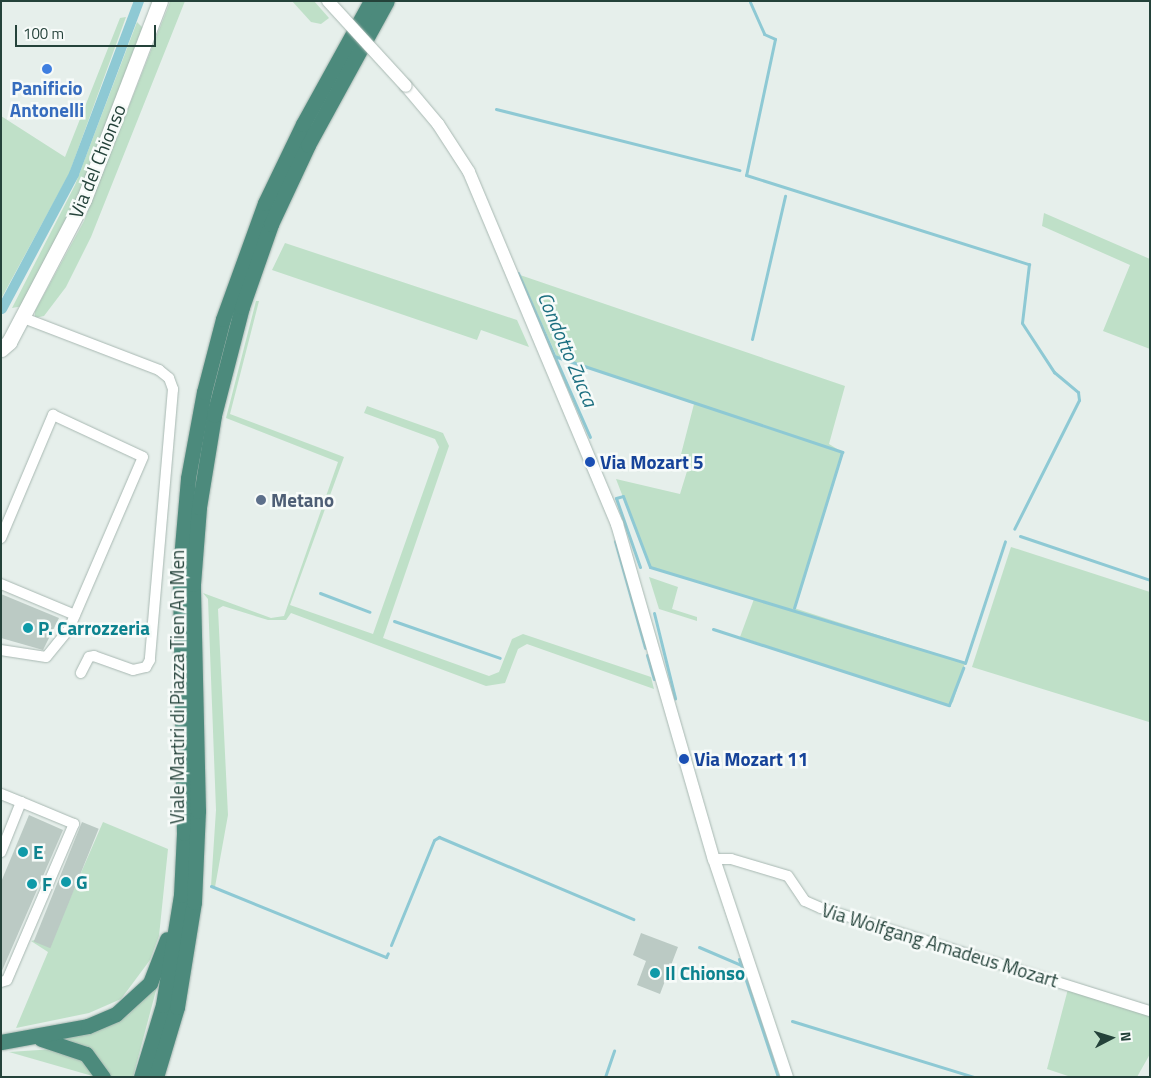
<!DOCTYPE html>
<style>
body{margin:0}
#map{position:relative;width:1151px;height:1078px;overflow:hidden;background:#e6efeb;font-family:"Titillium Web",sans-serif}
div>[style]{position:absolute}
.green>*{inset:0;background:#bfe0c8}
.stream>*{height:3px;margin:-1.5px;padding:0 1.5px;transform-origin:1.5px;border-radius:1.5px;background:#8ec9d4}
.canal>*{height:10px;margin:-5px;padding:0 5px;transform-origin:5px;border-radius:5px;background:#8ec9d4}
.building>*{inset:0;background:#bbcac4;transform-origin:0 0}
.roads{filter:drop-shadow(0 0 1px #a8b8b2) drop-shadow(0 0 1px #a8b8b2)}
.minor>*{height:10px;margin:-5px;padding:0 5px;transform-origin:5px;border-radius:5px;background:#fff}
.tertiary>*{height:12px;margin:-6px;padding:0 6px;transform-origin:6px;border-radius:6px;background:#fff}
.secondary>*{height:15px;margin:-7.5px;padding:0 7.5px;transform-origin:7.5px;border-radius:7.5px;background:#fff}
.trunk>*{height:15px;margin:-7.5px;padding:0 7.5px;transform-origin:7.5px;border-radius:7.5px;background:#4c8a7c}
.bridges{filter:drop-shadow(0 0 1px #a8b8b2) drop-shadow(0 0 1px #a8b8b2)}
.tertiary-bridge>*{height:12px;margin:-6px;padding:0 6px;transform-origin:6px;border-radius:6px;background:#fff}
.dots>*{width:14px;height:14px;translate:-50% -50%;box-sizing:border-box;border:2px solid #f7fbf9;border-radius:50%}
span{translate:-50% -50%;white-space:nowrap;text-align:center;line-height:1.15;-webkit-text-stroke:5px #f7fbf9;paint-order:stroke}
.shop-label{font-size:19px;color:#366cbe;font-weight:700}
.street-label{font-size:19px;color:#24423a}
.transit-label{font-size:19px;color:#164399;font-weight:700}
.left{translate:0 -50%;text-align:left}
.service-label{font-size:19px;color:#4e5e75;font-weight:700}
.culture-label{font-size:19px;color:#0d838f;font-weight:700}
.water-label{font-size:20px;color:#1c6f80;font-style:italic}
.frame{position:absolute;inset:0;border:2px solid #24423a;pointer-events:none}
.north{position:absolute;left:1086px;top:1013px;width:50px;height:50px;-webkit-text-stroke:4px #f7fbf9;paint-order:stroke;rotate:85deg;font-size:14px;font-weight:700;line-height:20px;text-align:center;color:#24423a}
.north::after{content:'';display:block;margin:auto;width:18px;height:22px;background:#24423a;clip-path:polygon(50% 0,100% 100%,50% 72%,0 100%)}
.scale{position:absolute;left:15px;top:25px;width:141px;height:22px;box-sizing:border-box;border:2px solid #24423a;border-top:0;padding-left:6px;font-size:15px;line-height:18px;white-space:nowrap;color:#24423a;-webkit-text-stroke:4px #f7fbf9;paint-order:stroke}
</style>
<div id="map">
<div class="green">
<i style="clip-path:polygon(185px 1px,91px 237px,66px 287px,44px 316px,35px 318px,35px 311px,84px 221px,170px 2px)"></i>
<i style="clip-path:polygon(292px 1px,314px 1px,329px 18px,321px 24px,311px 22px)"></i>
<i style="clip-path:polygon(126px 17px,69px 174px,1px 299px,1px 116px,65px 157px,120px 18px)"></i>
<i style="clip-path:polygon(137px 22px,144px 29px,78px 200px,23px 306px,12px 308px,75px 185px)"></i>
<i style="clip-path:polygon(1044px 213px,1150px 259px,1150px 349px,1103px 331px,1130px 265px,1042px 226px)"></i>
<i style="clip-path:polygon(285px 243px,517px 320px,529px 347px,481px 330px,477px 340px,272px 270px)"></i>
<i style="clip-path:polygon(520px 275px,845px 386px,829px 444px,842px 452px,794px 608px,965px 663px,953px 702px,949px 705px,740px 637px,754px 599px,650px 567px,616px 479px,680px 494px,688px 468px,679px 462px,694px 404px,557px 357px)"></i>
<i style="clip-path:polygon(256px 301px,259px 301px,230px 414px,344px 457px,290px 605px,373px 634px,439px 447px,435px 439px,364px 413px,367px 406px,443px 433px,449px 446px,383px 638px,489px 676px,499px 672px,512px 639px,523px 634px,651px 677px,654px 689px,527px 644px,518px 649px,505px 683px,486px 686px,291px 613px,286px 620px,268px 620px,223px 606px,218px 609px,228px 815px,215px 887px,211px 886px,216px 810px,208px 599px,203px 593px,271px 618px,284px 616px,338px 462px,226px 418px)"></i>
<i style="clip-path:polygon(1011px 547px,1150px 592px,1149px 722px,972px 667px)"></i>
<i style="clip-path:polygon(649px 577px,678px 587px,672px 609px,697px 617px,697px 621px,659px 609px)"></i>
<i style="clip-path:polygon(103px 822px,168px 849px,159px 936px,150px 960px,121px 999px,89px 1013px,16px 1028px,48px 952px,31px 941px,54px 935px)"></i>
<i style="clip-path:polygon(842px 909px,1150px 1011px,1150px 1054px,1137px 1077px,1071px 1077px,1047px 1069px,1068px 989px,840px 918px)"></i>
<i style="clip-path:polygon(159px 979px,133px 1077px,110px 1077px,80px 1045px,63px 1038px,106px 1026px,128px 1015px)"></i>
<i style="clip-path:polygon(54px 1049px,82px 1061px,96px 1077px,9px 1052px)"></i>
</div>
<div class="stream">
<i style="left:750px;top:2px;width:35px;rotate:66deg"></i>
<i style="left:764px;top:34px;width:12px;rotate:24deg"></i>
<i style="left:775px;top:39px;width:139px;rotate:102deg"></i>
<i style="left:746px;top:175px;width:297px;rotate:17.5deg"></i>
<i style="left:1029px;top:264px;width:59px;rotate:96.8deg"></i>
<i style="left:1022px;top:323px;width:59px;rotate:56.9deg"></i>
<i style="left:1054px;top:372px;width:31px;rotate:40deg"></i>
<i style="left:1078px;top:392px;width:8px;rotate:83deg"></i>
<i style="left:1079px;top:400px;width:144px;rotate:116.7deg"></i>
<i style="left:496px;top:109px;width:251px;rotate:14.1deg"></i>
<i style="left:518px;top:273px;width:179px;rotate:66.3deg"></i>
<i style="left:752px;top:339px;width:147px;rotate:-77deg"></i>
<i style="left:554px;top:356px;width:304px;rotate:18.4deg"></i>
<i style="left:842px;top:452px;width:163px;rotate:107.1deg"></i>
<i style="left:1020px;top:536px;width:137px;rotate:18.7deg"></i>
<i style="left:615px;top:541px;width:111px;rotate:74.3deg"></i>
<i style="left:640px;top:567px;width:73px;rotate:-109.2deg"></i>
<i style="left:616px;top:498px;width:7px;rotate:-16deg"></i>
<i style="left:623px;top:496px;width:76px;rotate:69.2deg"></i>
<i style="left:650px;top:567px;width:329px;rotate:16.9deg"></i>
<i style="left:320px;top:593px;width:53px;rotate:20.8deg"></i>
<i style="left:654px;top:613px;width:88px;rotate:76.1deg"></i>
<i style="left:394px;top:621px;width:112px;rotate:19.2deg"></i>
<i style="left:713px;top:629px;width:248px;rotate:17.9deg"></i>
<i style="left:949px;top:705px;width:40px;rotate:-69deg"></i>
<i style="left:647px;top:655px;width:25px;rotate:74deg"></i>
<i style="left:965px;top:663px;width:128px;rotate:-71.8deg"></i>
<i style="left:211px;top:886px;width:189px;rotate:22.1deg"></i>
<i style="left:386px;top:957px;width:4px;rotate:-63deg"></i>
<i style="left:391px;top:945px;width:113px;rotate:-67.7deg"></i>
<i style="left:434px;top:840px;width:6px;rotate:-31deg"></i>
<i style="left:439px;top:837px;width:211px;rotate:22.9deg"></i>
<i style="left:699px;top:947px;width:46px;rotate:23.2deg"></i>
<i style="left:739px;top:959px;width:124px;rotate:71.7deg"></i>
<i style="left:792px;top:1021px;width:190px;rotate:17.1deg"></i>
<i style="left:605px;top:1077px;width:28px;rotate:-71deg"></i>
</div>
<div class="canal">
<i style="left:2px;top:309px;width:153px;rotate:-61.9deg"></i>
<i style="left:74px;top:174px;width:185px;rotate:-69.4deg"></i>
</div>
<div class="building">
<i style="clip-path:polygon(1px 594px,59px 618px,43px 650px,1px 638px)"></i>
<i style="clip-path:polygon(29px 815px,63px 830px,1px 973px,1px 882px)"></i>
<i style="left:82px;top:822px;width:18px;height:129px;rotate:22deg"></i>
<i style="clip-path:polygon(641px 933px,678px 947px,660px 994px,637px 985px,646px 961px,633px 955px)"></i>
</div>
<div class="roads">
<div class="minor">
<i style="left:21px;top:317px;width:148px;rotate:21deg"></i>
<i style="left:159px;top:370px;width:13px;rotate:39deg"></i>
<i style="left:169px;top:378px;width:12px;rotate:70deg"></i>
<i style="left:173px;top:389px;width:272px;rotate:94.9deg"></i>
<i style="left:150px;top:660px;width:8px;rotate:120deg"></i>
<i style="left:146px;top:667px;width:13px;rotate:167deg"></i>
<i style="left:133px;top:670px;width:41px;rotate:-160.3deg"></i>
<i style="left:94px;top:656px;width:5px;rotate:169deg"></i>
<i style="left:89px;top:657px;width:18px;rotate:117deg"></i>
<i style="left:1px;top:538px;width:134px;rotate:-67.1deg"></i>
<i style="left:53px;top:415px;width:99px;rotate:25deg"></i>
<i style="left:143px;top:457px;width:187px;rotate:113.3deg"></i>
<i style="left:69px;top:629px;width:36px;rotate:129deg"></i>
<i style="left:46px;top:657px;width:46px;rotate:-171.2deg"></i>
<i style="left:1px;top:584px;width:80px;rotate:22.7deg"></i>
<i style="left:1px;top:794px;width:22px;rotate:22deg"></i>
<i style="left:21px;top:802px;width:54px;rotate:111.8deg"></i>
<i style="left:714px;top:859px;width:17px"></i>
<i style="left:731px;top:859px;width:59px;rotate:16.6deg"></i>
<i style="left:788px;top:876px;width:30px;rotate:56deg"></i>
<i style="left:805px;top:901px;width:17px;rotate:24deg"></i>
<i style="left:821px;top:908px;width:345px;rotate:17.4deg"></i>
<i style="left:1px;top:982px;width:6px;rotate:-18deg"></i>
<i style="left:7px;top:980px;width:170px;rotate:-66.8deg"></i>
<i style="left:74px;top:824px;width:57px;rotate:-157.5deg"></i>
</div>
<div class="tertiary">
<i style="left:406px;top:86px;width:50px;rotate:49.9deg"></i>
<i style="left:438px;top:124px;width:57px;rotate:57.1deg"></i>
<i style="left:469px;top:172px;width:382px;rotate:67.2deg"></i>
<i style="left:617px;top:524px;width:349px;rotate:73.9deg"></i>
<i style="left:714px;top:859px;width:230px;rotate:71.5deg"></i>
</div>
<div class="secondary">
<i style="left:1px;top:349px;width:11px;rotate:-41deg"></i>
<i style="left:9px;top:342px;width:161px;rotate:-62.3deg"></i>
<i style="left:84px;top:199px;width:212px;rotate:-69deg"></i>
</div>
<div class="trunk">
<i style="left:41px;top:1039px;width:47px;rotate:18.4deg"></i>
<i style="left:86px;top:1054px;width:29px;rotate:54deg"></i>
<i style="left:1px;top:1042px;width:88px;rotate:-10.4deg"></i>
<i style="left:88px;top:1026px;width:30px;rotate:-23deg"></i>
<i style="left:116px;top:1014px;width:46px;rotate:-42.4deg"></i>
<i style="left:150px;top:983px;width:47px;rotate:-68.9deg"></i>
<i style="left:141px;top:1077px;width:75px;rotate:-73deg"></i>
<i style="left:163px;top:1005px;width:111px;rotate:-80.7deg"></i>
<i style="left:181px;top:895px;width:62px;rotate:-87.2deg"></i>
<i style="left:184px;top:833px;width:263px;rotate:-90.9deg"></i>
<i style="left:180px;top:570px;width:92px;rotate:-85deg"></i>
<i style="left:188px;top:478px;width:87px;rotate:-79.5deg"></i>
<i style="left:204px;top:392px;width:75px;rotate:-75.4deg"></i>
<i style="left:223px;top:319px;width:123px;rotate:-70.1deg"></i>
<i style="left:265px;top:203px;width:88px;rotate:-64.3deg"></i>
<i style="left:303px;top:124px;width:141px;rotate:-61.1deg"></i>
<i style="left:156px;top:1077px;width:73px;rotate:-73.3deg"></i>
<i style="left:177px;top:1007px;width:106px;rotate:-80.8deg"></i>
<i style="left:194px;top:902px;width:91px;rotate:-87.5deg"></i>
<i style="left:198px;top:811px;width:227px;rotate:-91.3deg"></i>
<i style="left:193px;top:584px;width:77px;rotate:-85.5deg"></i>
<i style="left:199px;top:507px;width:93px;rotate:-80.7deg"></i>
<i style="left:214px;top:415px;width:112px;rotate:-75.5deg"></i>
<i style="left:242px;top:307px;width:88px;rotate:-70.7deg"></i>
<i style="left:271px;top:224px;width:87px;rotate:-64.9deg"></i>
<i style="left:308px;top:145px;width:164px;rotate:-61.3deg"></i>
</div>
</div>
<div class="bridges">
<div class="tertiary-bridge">
<i style="left:328px;top:1px;width:115px;rotate:47.5deg"></i>
</div>
</div>
<div class="dots">
<i style="left:47px;top:69px;background:#3f7fe0"></i>
<i style="left:590px;top:462px;background:#1a4fb4"></i>
<i style="left:261px;top:500px;background:#5c6f8a"></i>
<i style="left:28px;top:628px;background:#0f9aa8"></i>
<i style="left:684px;top:759px;background:#1a4fb4"></i>
<i style="left:23px;top:852px;background:#0f9aa8"></i>
<i style="left:66px;top:882px;background:#0f9aa8"></i>
<i style="left:32px;top:884px;background:#0f9aa8"></i>
<i style="left:655px;top:973px;background:#0f9aa8"></i>
</div>
<div class="shop-label">
<span style="left:47px;top:99px">Panificio<br>Antonelli</span>
</div>
<div class="street-label">
<span style="left:97px;top:161px;rotate:-68deg">Via del Chionso</span>
<span style="left:177px;top:687px;rotate:-90deg">Viale Martiri di Piazza Tien An Men</span>
<span style="left:940px;top:945px;rotate:17deg">Via Wolfgang Amadeus Mozart</span>
</div>
<div class="transit-label">
<span class="left" style="left:600px;top:462px">Via Mozart 5</span>
<span class="left" style="left:694px;top:759px">Via Mozart 11</span>
</div>
<div class="service-label">
<span class="left" style="left:271px;top:500px">Metano</span>
</div>
<div class="culture-label">
<span class="left" style="left:38px;top:628px">P. Carrozzeria</span>
<span class="left" style="left:33px;top:852px">E</span>
<span class="left" style="left:76px;top:882px">G</span>
<span class="left" style="left:42px;top:884px">F</span>
<span class="left" style="left:665px;top:973px">Il Chionso</span>
</div>
<div class="water-label">
<span style="left:568px;top:349px;rotate:67deg">Condotto Zucca</span>
</div>
<div class="frame"></div>
<div class="north">N</div>
<div class="scale">100 m</div>
</div>
